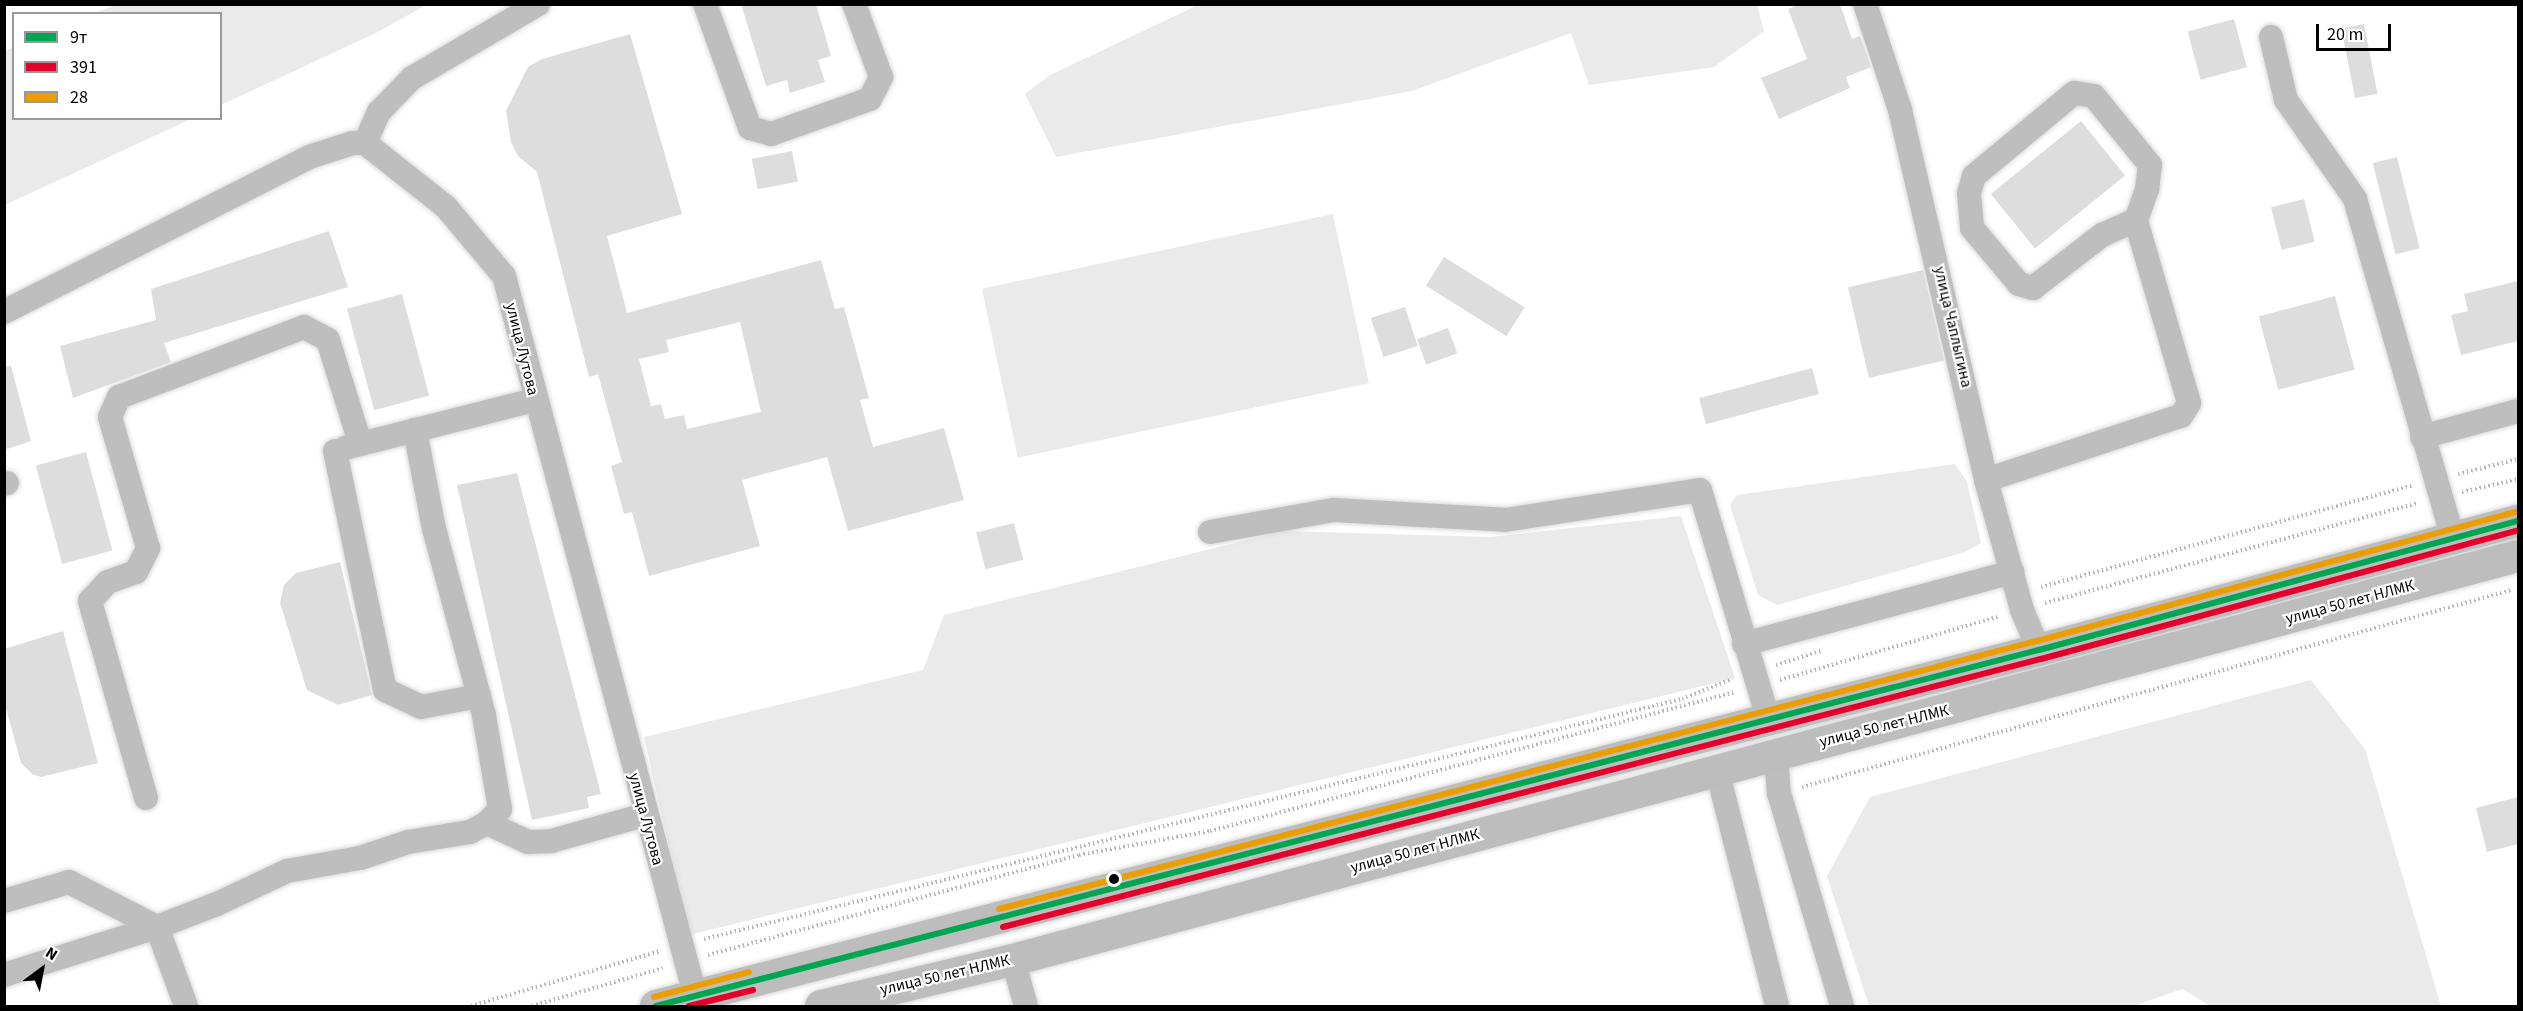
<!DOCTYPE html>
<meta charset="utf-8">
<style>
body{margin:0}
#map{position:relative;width:2523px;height:1011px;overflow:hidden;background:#fff;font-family:"Source Sans 3",sans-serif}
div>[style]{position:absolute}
.green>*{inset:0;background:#eaeaea;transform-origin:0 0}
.building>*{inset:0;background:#ddd;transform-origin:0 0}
.path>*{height:4px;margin-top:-2px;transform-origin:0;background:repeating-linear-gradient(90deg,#b8b8b8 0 1.5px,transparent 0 4.5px)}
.roads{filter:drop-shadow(0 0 2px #dbdbdb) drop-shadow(0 0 2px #dbdbdb)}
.minor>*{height:24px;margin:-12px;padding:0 12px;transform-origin:12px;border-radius:12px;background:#bebebe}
.major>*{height:32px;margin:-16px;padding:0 16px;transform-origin:16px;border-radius:16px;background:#bdbdbd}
.bus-1>*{height:6px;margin:-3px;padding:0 3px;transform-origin:3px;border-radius:3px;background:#00a651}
.bus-2>*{height:6px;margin:-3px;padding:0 3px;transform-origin:3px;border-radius:3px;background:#e4002b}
.bus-3>*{height:6px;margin:-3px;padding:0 3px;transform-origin:3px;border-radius:3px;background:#eb9e00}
.dots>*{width:16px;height:16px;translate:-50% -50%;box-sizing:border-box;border:3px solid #fff;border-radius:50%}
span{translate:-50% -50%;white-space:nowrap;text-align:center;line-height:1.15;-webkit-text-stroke:4.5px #fff;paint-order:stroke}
.street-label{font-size:16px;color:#000}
.frame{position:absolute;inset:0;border:6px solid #000;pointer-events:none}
.legend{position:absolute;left:12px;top:12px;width:210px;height:108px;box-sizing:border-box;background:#fff;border:2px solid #999;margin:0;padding:8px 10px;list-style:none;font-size:18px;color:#000}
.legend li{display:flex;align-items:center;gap:12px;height:30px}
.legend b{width:30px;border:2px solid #999}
.north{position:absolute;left:12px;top:939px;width:60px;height:60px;-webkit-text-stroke:4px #fff;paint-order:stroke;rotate:32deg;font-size:16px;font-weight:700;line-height:24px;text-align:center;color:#000}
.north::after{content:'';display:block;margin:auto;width:21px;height:27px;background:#000;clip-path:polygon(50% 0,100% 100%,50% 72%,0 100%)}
.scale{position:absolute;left:2316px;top:24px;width:75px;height:27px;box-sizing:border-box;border:3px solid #000;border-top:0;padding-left:8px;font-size:18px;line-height:21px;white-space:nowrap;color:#000;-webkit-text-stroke:4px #fff;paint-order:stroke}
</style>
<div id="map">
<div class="green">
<i style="clip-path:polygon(116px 5px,116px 4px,426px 5px,376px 33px,221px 105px,220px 14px,94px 13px)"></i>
<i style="clip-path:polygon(1757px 5px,1764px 31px,1714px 67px,1589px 85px,1571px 33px,1412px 91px,1056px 157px,1025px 94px,1050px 75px,1198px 5px)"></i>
<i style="clip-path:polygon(13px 47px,14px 118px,191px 119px,5px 205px,5px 51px)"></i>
<i style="left:1333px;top:214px;width:173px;height:359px;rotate:78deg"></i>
<i style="clip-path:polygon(1955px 464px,1967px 482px,1981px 543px,1965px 552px,1777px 605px,1758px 595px,1730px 505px,1737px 495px)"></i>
<i style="clip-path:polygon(1681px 516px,1735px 678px,689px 935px,644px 737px,923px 670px,944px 615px,1283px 531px,1491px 537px)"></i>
<i style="clip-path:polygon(2311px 680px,2365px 749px,2441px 1006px,2210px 1006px,2182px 989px,2134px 1006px,1869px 1006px,1827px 876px,1870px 797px)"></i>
</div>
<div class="building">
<i style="clip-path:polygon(741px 4px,816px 4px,831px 56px,818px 60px,825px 82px,790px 93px,787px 80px,766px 86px)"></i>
<i style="clip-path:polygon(1801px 4px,1840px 4px,1852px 39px,1860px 36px,1871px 67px,1846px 77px,1850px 88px,1779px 119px,1761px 78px,1807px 59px,1788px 9px)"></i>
<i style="left:2234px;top:19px;width:50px;height:48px;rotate:75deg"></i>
<i style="left:2364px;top:24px;width:71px;height:23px;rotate:79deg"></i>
<i style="clip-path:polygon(evenodd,630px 34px,682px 214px,607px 236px,627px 313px,821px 260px,835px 309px,844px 307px,869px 398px,860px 400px,873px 447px,944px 428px,964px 500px,848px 531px,827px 457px,742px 480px,760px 546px,649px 576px,632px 512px,624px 514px,611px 466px,622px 462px,598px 374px,589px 377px,537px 172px,518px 156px,511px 142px,506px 111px,528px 67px,542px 59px,630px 34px,740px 322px,761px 412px,687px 429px,684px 415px,665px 419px,661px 404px,651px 406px,639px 359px,669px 352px,666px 340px,740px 322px)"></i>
<i style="left:2081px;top:121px;width:70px;height:116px;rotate:51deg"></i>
<i style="left:792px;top:151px;width:31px;height:41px;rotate:79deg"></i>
<i style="left:2397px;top:157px;width:94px;height:25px;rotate:76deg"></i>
<i style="left:2304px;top:199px;width:44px;height:34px;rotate:76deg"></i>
<i style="clip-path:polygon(329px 231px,348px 287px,164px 343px,171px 362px,73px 398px,60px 346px,156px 320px,151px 289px)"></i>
<i style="left:1444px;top:257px;width:95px;height:34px;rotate:32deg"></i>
<i style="left:1923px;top:270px;width:93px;height:77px;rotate:77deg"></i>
<i style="clip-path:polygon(2518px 281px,2518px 341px,2461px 355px,2451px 315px,2468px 311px,2464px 294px)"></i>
<i style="left:402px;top:294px;width:105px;height:57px;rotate:75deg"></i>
<i style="left:2335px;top:296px;width:76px;height:79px;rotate:75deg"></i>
<i style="left:1405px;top:307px;width:41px;height:36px;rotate:72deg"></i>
<i style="left:1448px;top:328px;width:27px;height:33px;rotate:70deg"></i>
<i style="clip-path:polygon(11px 366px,31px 441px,4px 450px,4px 367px)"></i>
<i style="left:1812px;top:368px;width:27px;height:117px;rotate:75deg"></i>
<i style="left:86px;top:452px;width:102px;height:52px;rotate:75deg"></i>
<i style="clip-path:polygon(517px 473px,601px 794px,587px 797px,589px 808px,532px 820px,457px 485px)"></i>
<i style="left:1014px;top:523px;width:38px;height:39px;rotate:76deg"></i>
<i style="clip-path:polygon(340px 562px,372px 695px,338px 705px,307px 690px,280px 603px,284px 585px,296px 573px)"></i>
<i style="clip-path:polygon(63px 631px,98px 763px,41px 777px,32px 774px,21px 763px,4px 701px,4px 649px)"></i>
<i style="clip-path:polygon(2518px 797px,2518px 844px,2487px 852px,2476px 808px)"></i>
</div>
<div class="path">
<i style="left:2458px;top:474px;width:62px;rotate:-14deg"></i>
<i style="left:2462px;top:492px;width:57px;rotate:-13.1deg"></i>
<i style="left:2041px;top:587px;width:386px;rotate:-15.3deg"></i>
<i style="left:2045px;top:603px;width:385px;rotate:-15deg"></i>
<i style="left:1776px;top:665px;width:47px;rotate:-17.3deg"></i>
<i style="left:1780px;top:680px;width:229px;rotate:-16.2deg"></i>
<i style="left:1802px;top:787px;width:737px;rotate:-15.51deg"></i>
<i style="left:704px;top:939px;width:1007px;rotate:-13.79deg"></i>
<i style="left:1682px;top:699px;width:54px;rotate:-21.8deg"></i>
<i style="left:708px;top:955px;width:384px;rotate:-15.1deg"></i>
<i style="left:1079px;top:855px;width:133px;rotate:-10.4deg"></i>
<i style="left:1210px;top:831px;width:543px;rotate:-14.83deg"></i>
<i style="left:471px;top:1006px;width:197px;rotate:-16.2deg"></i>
<i style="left:532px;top:1006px;width:136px;rotate:-16.2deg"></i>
</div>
<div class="roads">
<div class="minor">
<i style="left:705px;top:4px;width:132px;rotate:70.1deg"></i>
<i style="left:750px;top:128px;width:22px;rotate:16deg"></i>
<i style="left:771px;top:134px;width:105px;rotate:-19.5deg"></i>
<i style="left:870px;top:99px;width:25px;rotate:-63deg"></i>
<i style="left:881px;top:77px;width:78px;rotate:-110.3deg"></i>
<i style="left:1865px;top:4px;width:112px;rotate:71.7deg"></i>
<i style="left:1900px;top:110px;width:380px;rotate:76.9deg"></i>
<i style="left:1986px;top:480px;width:135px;rotate:74.5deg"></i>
<i style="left:2022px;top:610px;width:43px;rotate:67deg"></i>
<i style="left:2271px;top:37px;width:65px;rotate:76.6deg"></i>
<i style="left:2286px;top:100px;width:121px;rotate:55.1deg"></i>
<i style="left:2355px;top:199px;width:354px;rotate:73.9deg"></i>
<i style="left:365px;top:143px;width:34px;rotate:-66deg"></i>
<i style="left:379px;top:112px;width:47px;rotate:-45.9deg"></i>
<i style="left:412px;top:78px;width:146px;rotate:-30.4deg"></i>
<i style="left:4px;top:312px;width:342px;rotate:-26.9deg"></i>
<i style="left:309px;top:157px;width:46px;rotate:-17.7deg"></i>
<i style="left:353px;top:143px;width:12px"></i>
<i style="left:365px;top:143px;width:103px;rotate:38.3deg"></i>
<i style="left:446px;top:207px;width:90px;rotate:50deg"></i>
<i style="left:504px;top:276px;width:744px;rotate:75.12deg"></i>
<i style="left:2422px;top:437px;width:99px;rotate:-15.2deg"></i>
<i style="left:345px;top:448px;width:196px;rotate:-14.2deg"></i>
<i style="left:335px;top:451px;width:244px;rotate:78.2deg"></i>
<i style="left:385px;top:690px;width:40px;rotate:25deg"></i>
<i style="left:421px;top:707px;width:59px;rotate:-10.7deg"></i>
<i style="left:1986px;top:480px;width:205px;rotate:-18.2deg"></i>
<i style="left:2181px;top:416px;width:15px;rotate:-58deg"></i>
<i style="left:2189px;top:403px;width:191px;rotate:-106.2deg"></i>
<i style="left:2136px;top:220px;width:33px;rotate:-70deg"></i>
<i style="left:2147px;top:189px;width:24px;rotate:-83deg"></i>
<i style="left:2150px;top:165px;width:89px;rotate:-129.1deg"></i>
<i style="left:2094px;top:96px;width:20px;rotate:-171deg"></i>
<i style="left:2074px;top:93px;width:130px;rotate:140.3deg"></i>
<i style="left:1974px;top:176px;width:18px;rotate:106deg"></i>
<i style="left:1969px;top:193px;width:35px;rotate:85deg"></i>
<i style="left:1972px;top:228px;width:73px;rotate:50deg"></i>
<i style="left:2019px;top:284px;width:15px;rotate:16deg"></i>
<i style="left:2033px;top:288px;width:87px;rotate:-37.5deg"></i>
<i style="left:2102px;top:235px;width:37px;rotate:-24deg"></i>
<i style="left:4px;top:484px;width:3px;rotate:-18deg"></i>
<i style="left:1210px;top:532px;width:126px;rotate:-10.1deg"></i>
<i style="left:1334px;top:510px;width:171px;rotate:3.3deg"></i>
<i style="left:1505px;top:520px;width:197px;rotate:-8.7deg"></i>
<i style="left:1700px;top:490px;width:241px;rotate:73.4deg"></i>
<i style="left:1744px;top:644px;width:278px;rotate:-15deg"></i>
<i style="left:1776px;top:754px;width:39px;rotate:86deg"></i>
<i style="left:1779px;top:793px;width:222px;rotate:73.5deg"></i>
<i style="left:1717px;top:770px;width:244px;rotate:75.7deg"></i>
<i style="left:146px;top:798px;width:205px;rotate:-105.9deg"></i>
<i style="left:90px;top:601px;width:26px;rotate:-47deg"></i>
<i style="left:108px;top:582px;width:30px;rotate:-20deg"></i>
<i style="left:136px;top:572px;width:27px;rotate:-63deg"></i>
<i style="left:148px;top:548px;width:136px;rotate:-106.2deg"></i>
<i style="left:110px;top:417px;width:22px;rotate:-66deg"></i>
<i style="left:119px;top:397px;width:198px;rotate:-20.7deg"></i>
<i style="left:304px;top:327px;width:27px;rotate:28deg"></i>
<i style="left:328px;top:340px;width:108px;rotate:72.7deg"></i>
<i style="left:487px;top:823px;width:45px;rotate:24.9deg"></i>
<i style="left:528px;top:842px;width:23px;rotate:-2deg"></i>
<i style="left:551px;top:841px;width:98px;rotate:-15.5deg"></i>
<i style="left:4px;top:901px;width:68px;rotate:-16.3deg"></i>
<i style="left:69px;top:882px;width:99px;rotate:27.1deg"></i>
<i style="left:157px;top:927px;width:84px;rotate:69.8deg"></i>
<i style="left:1013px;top:960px;width:48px;rotate:74.2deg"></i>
<i style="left:4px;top:975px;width:160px;rotate:-17.4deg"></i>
<i style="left:157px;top:927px;width:64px;rotate:-21deg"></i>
<i style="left:217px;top:904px;width:77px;rotate:-25.2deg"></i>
<i style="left:287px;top:871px;width:74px;rotate:-10.1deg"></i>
<i style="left:360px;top:858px;width:51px;rotate:-18.4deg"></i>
<i style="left:408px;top:842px;width:63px;rotate:-9.2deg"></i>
<i style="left:470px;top:832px;width:19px;rotate:-28deg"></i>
<i style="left:487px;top:823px;width:19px;rotate:-47deg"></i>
<i style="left:500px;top:809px;width:95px;rotate:-99.7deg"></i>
<i style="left:484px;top:715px;width:193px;rotate:-105deg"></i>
<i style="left:434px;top:529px;width:101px;rotate:-100.9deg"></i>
</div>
<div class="major">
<i style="left:656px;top:1006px;width:1428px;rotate:-14.44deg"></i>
<i style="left:2039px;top:650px;width:496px;rotate:-15.1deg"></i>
<i style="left:821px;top:1006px;width:197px;rotate:-13.5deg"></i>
<i style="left:1013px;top:960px;width:1558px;rotate:-15.03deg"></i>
</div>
</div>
<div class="bus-1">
<i style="left:656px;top:1006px;width:1428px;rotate:-14.44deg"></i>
<i style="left:2039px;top:650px;width:496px;rotate:-15.1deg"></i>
</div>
<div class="bus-2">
<i style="left:1003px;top:927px;width:1072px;rotate:-14.48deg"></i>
<i style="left:2041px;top:659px;width:494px;rotate:-15.1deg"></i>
<i style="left:689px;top:1006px;width:66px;rotate:-14deg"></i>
</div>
<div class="bus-3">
<i style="left:999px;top:909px;width:1072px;rotate:-14.48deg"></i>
<i style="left:2037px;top:641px;width:496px;rotate:-15.1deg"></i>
<i style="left:654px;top:997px;width:98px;rotate:-14.7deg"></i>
</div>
<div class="dots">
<i style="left:1114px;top:879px;background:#000"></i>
</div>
<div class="street-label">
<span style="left:1953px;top:327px;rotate:77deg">улица Чаплыгина</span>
<span style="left:522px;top:349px;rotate:76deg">улица Лутова</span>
<span style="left:2350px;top:602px;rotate:-15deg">улица 50 лет НЛМК</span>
<span style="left:1884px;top:726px;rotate:-14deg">улица 50 лет НЛМК</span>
<span style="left:646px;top:819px;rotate:75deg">улица Лутова</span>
<span style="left:1415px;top:851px;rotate:-15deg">улица 50 лет НЛМК</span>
<span style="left:945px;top:975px;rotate:-13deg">улица 50 лет НЛМК</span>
</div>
<div class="frame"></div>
<ul class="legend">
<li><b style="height:8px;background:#00a651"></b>9т</li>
<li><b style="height:8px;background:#e4002b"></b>391</li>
<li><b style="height:8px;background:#eb9e00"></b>28</li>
</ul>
<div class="north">N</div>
<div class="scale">20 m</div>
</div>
